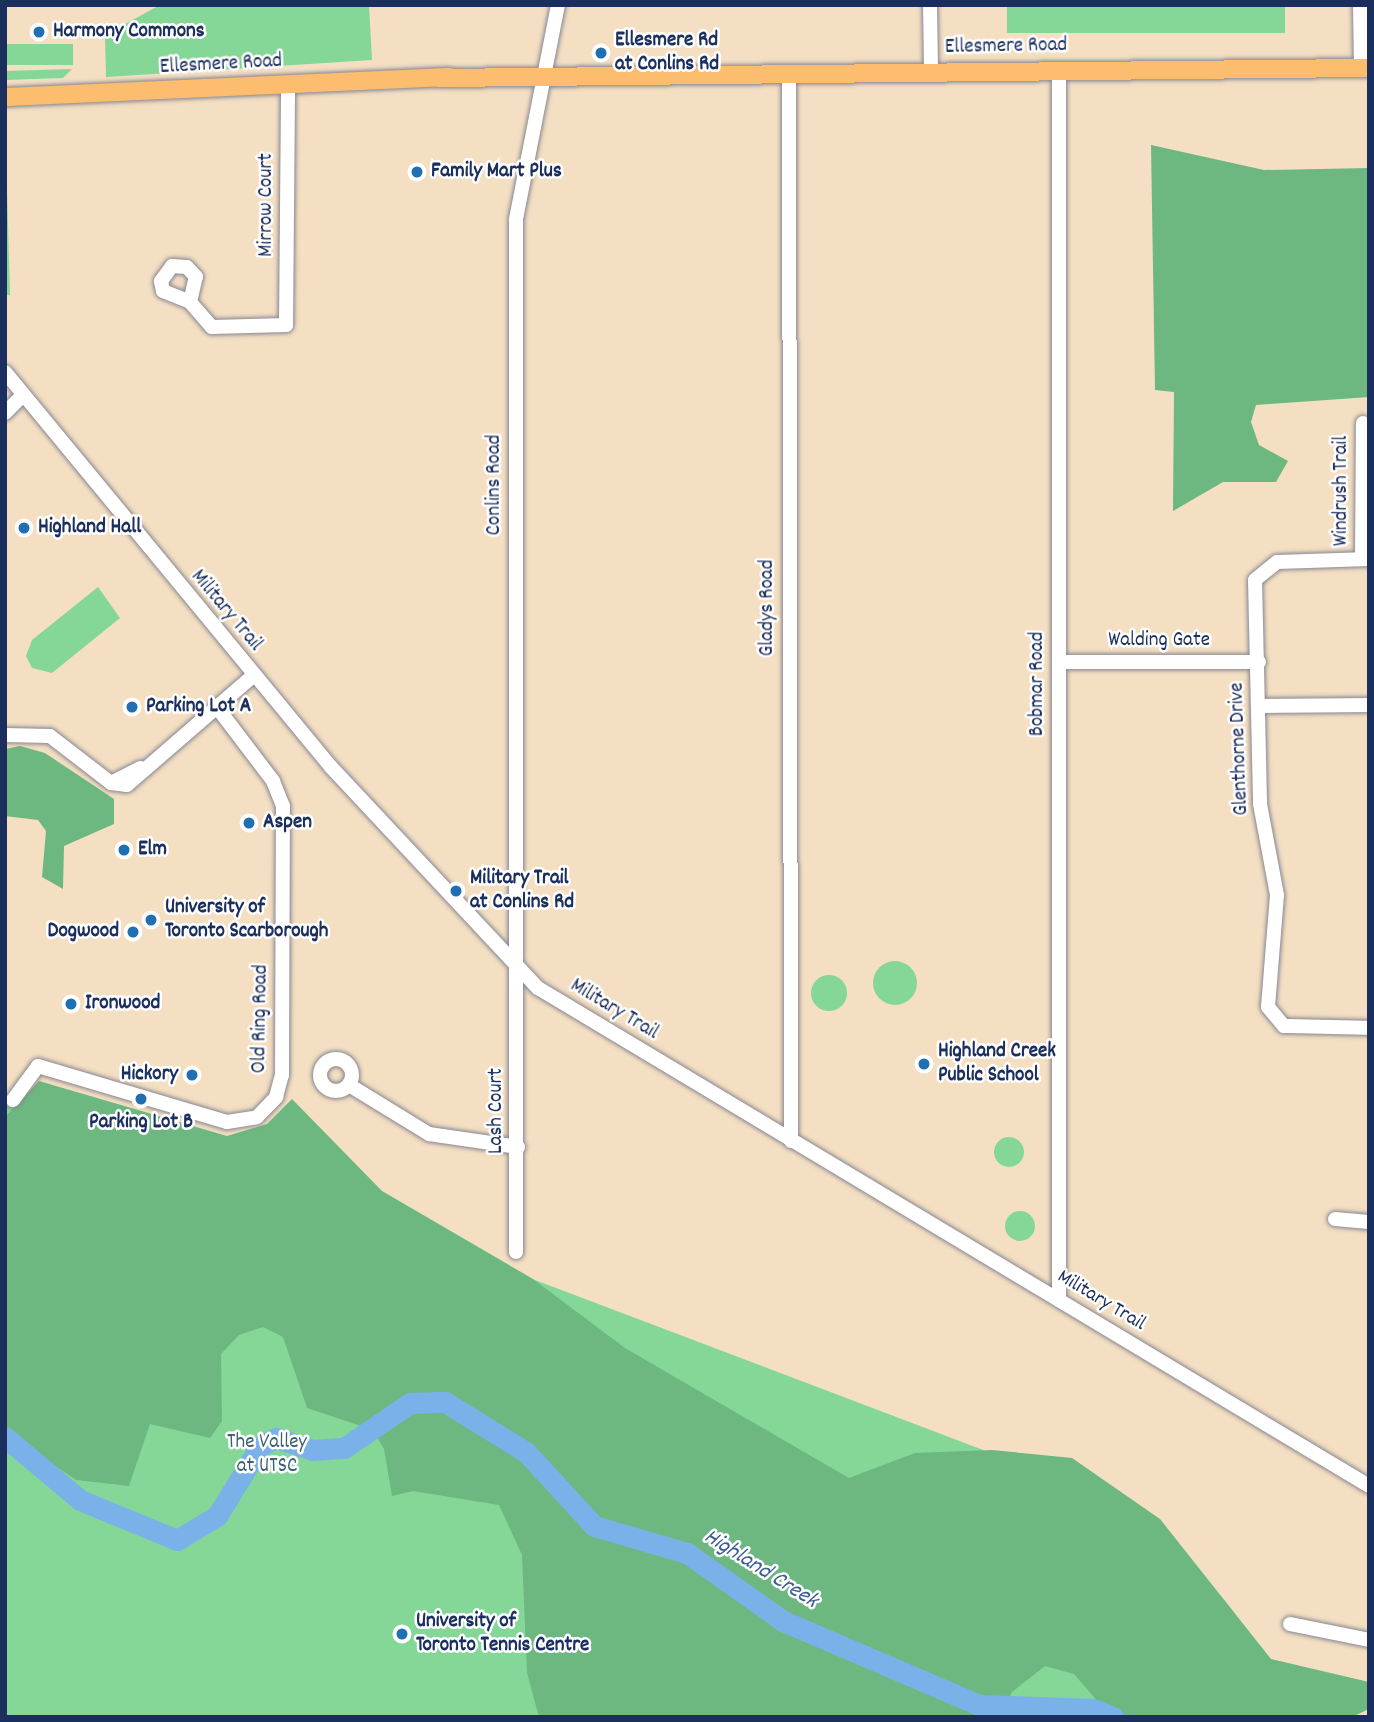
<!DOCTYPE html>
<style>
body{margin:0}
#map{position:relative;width:1374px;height:1722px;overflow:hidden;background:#f4dfc3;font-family:Dekko,sans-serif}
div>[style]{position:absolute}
.green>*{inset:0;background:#85d798;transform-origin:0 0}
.round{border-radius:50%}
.forest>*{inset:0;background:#6cb880}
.river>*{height:21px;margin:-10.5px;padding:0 10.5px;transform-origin:10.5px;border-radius:10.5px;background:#7bb1e9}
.roads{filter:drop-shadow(0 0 2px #888790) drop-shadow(0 0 2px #888790)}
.minor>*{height:14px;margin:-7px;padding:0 7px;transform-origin:7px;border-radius:7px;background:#fff}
.minor>.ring{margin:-7px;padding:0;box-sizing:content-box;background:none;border:14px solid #fff;border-radius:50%}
.major>*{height:18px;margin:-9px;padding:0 9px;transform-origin:9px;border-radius:9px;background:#fcbd6f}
.dots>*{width:19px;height:19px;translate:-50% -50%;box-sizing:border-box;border:4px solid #fff;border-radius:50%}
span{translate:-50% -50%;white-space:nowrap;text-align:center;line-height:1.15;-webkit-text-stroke:5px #fff;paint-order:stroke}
.poi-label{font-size:21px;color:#1b2f5e;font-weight:700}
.left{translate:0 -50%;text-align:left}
.right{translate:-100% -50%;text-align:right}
.street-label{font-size:21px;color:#1b2f5e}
.park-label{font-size:21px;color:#3b616f}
.water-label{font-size:23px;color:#3d5c8f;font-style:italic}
.frame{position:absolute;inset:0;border:7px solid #1b2f5e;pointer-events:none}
</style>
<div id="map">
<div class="green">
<i style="clip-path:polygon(160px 5px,369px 5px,372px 60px,106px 77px,105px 35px)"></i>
<i style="left:1007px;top:5px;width:278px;height:28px"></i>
<i style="left:73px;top:44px;width:21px;height:68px;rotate:90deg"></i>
<i style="clip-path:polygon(72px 69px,63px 78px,5px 80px,5px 71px)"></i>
<i style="clip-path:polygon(5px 116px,10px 295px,5px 295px)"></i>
<i style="clip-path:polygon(98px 587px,120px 618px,52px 673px,32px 668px,26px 656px,32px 640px)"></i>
<i class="round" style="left:873px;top:961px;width:44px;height:44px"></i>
<i class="round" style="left:811px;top:975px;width:36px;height:36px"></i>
<i style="clip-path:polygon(5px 1106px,134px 1128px,1139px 1509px,1226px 1602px,1310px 1717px,5px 1717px)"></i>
<i class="round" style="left:994px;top:1137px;width:30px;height:30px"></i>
<i class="round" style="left:1005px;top:1211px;width:30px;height:30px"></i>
</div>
<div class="forest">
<i style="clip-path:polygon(1151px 145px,1264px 170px,1369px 168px,1369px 397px,1256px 405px,1251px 422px,1259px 445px,1288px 461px,1276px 482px,1223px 482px,1173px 511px,1174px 392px,1155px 390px)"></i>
<i style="clip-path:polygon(20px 746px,45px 753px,114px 799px,114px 824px,64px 846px,63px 889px,42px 877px,46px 831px,38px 820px,5px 816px,5px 749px)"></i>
<i style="clip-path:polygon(39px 1081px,227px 1136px,267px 1124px,292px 1099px,382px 1191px,533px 1279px,625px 1348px,849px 1478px,915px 1453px,992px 1450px,1072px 1458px,1160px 1519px,1271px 1659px,1369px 1682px,1369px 1709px,1352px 1717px,1111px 1717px,1074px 1674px,1045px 1666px,1012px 1692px,999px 1717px,539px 1717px,527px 1673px,522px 1555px,499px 1505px,413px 1491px,392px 1496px,384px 1449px,373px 1430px,307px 1408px,283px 1337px,263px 1327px,239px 1335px,221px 1354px,222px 1421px,210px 1438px,150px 1424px,129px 1486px,76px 1480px,5px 1432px,5px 1117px)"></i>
</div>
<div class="river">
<i style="left:5px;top:1437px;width:98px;rotate:40deg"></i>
<i style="left:80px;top:1500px;width:105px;rotate:22.4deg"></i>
<i style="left:177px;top:1540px;width:47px;rotate:-31deg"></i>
<i style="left:217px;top:1516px;width:82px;rotate:-58.4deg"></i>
<i style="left:260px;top:1446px;width:18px;rotate:-27deg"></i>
<i style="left:276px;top:1438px;width:39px;rotate:18deg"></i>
<i style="left:313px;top:1450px;width:31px;rotate:-4deg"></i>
<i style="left:344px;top:1448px;width:80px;rotate:-34.3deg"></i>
<i style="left:410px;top:1403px;width:35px;rotate:-2deg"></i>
<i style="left:445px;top:1402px;width:95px;rotate:31.7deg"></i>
<i style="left:526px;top:1452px;width:100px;rotate:47.4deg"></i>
<i style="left:594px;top:1526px;width:97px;rotate:16.2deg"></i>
<i style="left:687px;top:1553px;width:118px;rotate:35.3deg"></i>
<i style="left:783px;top:1621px;width:213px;rotate:23.2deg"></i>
<i style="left:979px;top:1705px;width:114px;rotate:2deg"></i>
<i style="left:1093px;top:1709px;width:22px;rotate:22deg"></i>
</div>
<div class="roads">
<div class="minor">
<i style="left:930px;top:5px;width:66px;rotate:89.1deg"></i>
<i style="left:1360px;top:5px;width:63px;rotate:89.1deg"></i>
<i style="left:1059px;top:69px;width:1231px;rotate:90deg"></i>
<i style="left:789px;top:74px;width:1067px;rotate:89.89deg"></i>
<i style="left:190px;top:302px;width:26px;rotate:-77deg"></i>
<i style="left:196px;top:277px;width:13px;rotate:-132deg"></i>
<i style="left:187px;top:267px;width:15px;rotate:-176deg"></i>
<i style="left:172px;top:266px;width:19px;rotate:126deg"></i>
<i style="left:161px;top:281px;width:10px;rotate:79deg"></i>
<i style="left:163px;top:291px;width:29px;rotate:22deg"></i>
<i style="left:190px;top:302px;width:33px;rotate:49deg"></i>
<i style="left:212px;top:327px;width:74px;rotate:-1.5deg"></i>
<i style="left:286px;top:325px;width:240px;rotate:-89.5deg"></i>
<i style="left:5px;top:372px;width:512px;rotate:50.47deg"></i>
<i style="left:331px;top:767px;width:303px;rotate:46.9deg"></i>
<i style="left:538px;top:988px;width:969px;rotate:30.93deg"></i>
<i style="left:5px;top:413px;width:25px;rotate:-45deg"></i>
<i style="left:1362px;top:559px;width:136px;rotate:-89.6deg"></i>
<i style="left:1369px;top:559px;width:92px;rotate:178.1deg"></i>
<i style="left:1277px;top:562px;width:28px;rotate:141deg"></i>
<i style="left:1255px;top:580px;width:224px;rotate:88.7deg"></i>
<i style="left:1260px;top:804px;width:93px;rotate:79.4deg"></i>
<i style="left:1277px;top:895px;width:112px;rotate:94.6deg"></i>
<i style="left:1268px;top:1007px;width:25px;rotate:50deg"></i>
<i style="left:1284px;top:1026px;width:85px;rotate:1.3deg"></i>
<i style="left:1059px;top:662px;width:200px"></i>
<i style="left:1261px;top:706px;width:108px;rotate:-0.5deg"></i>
<i style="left:5px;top:735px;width:45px;rotate:1.3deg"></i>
<i style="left:50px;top:736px;width:77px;rotate:37.6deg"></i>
<i style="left:111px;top:783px;width:16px;rotate:7deg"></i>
<i style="left:127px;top:785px;width:167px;rotate:-40.9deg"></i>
<i style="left:111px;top:783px;width:33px;rotate:-27deg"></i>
<i class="ring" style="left:320px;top:1059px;width:18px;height:18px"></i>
<i style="left:349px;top:1085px;width:94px;rotate:31.5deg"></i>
<i style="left:429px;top:1134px;width:90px;rotate:8.3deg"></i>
<i style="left:13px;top:1100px;width:42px;rotate:-53.7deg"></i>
<i style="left:38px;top:1066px;width:197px;rotate:16.5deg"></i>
<i style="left:227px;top:1122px;width:30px;rotate:-9deg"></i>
<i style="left:257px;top:1117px;width:28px;rotate:-46deg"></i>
<i style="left:276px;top:1097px;width:23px;rotate:-75deg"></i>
<i style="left:282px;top:1075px;width:269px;rotate:-89.8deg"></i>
<i style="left:283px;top:806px;width:27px;rotate:-112deg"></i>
<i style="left:273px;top:781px;width:94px;rotate:-127.2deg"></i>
<i style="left:1335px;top:1219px;width:34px;rotate:5deg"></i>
<i style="left:516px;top:1252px;width:1033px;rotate:-90deg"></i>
<i style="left:516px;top:219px;width:218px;rotate:-78.9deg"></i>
<i style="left:1290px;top:1624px;width:81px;rotate:11.4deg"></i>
</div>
<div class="major">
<i style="left:439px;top:78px;width:930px;rotate:-0.62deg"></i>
<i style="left:5px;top:97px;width:445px;rotate:-2.6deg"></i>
</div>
</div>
<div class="dots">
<i style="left:39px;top:32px;background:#1f6fb2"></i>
<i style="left:601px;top:53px;background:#1f6fb2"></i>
<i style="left:417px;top:172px;background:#1f6fb2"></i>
<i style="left:24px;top:528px;background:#1f6fb2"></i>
<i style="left:132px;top:707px;background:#1f6fb2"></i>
<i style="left:249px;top:823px;background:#1f6fb2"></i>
<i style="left:124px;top:850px;background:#1f6fb2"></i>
<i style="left:456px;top:891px;background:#1f6fb2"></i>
<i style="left:151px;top:920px;background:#1f6fb2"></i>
<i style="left:133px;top:932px;background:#1f6fb2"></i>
<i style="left:71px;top:1004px;background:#1f6fb2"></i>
<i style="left:924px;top:1064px;background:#1f6fb2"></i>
<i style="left:192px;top:1075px;background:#1f6fb2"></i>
<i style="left:141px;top:1099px;background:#1f6fb2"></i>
<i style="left:402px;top:1634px;background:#1f6fb2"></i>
</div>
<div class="poi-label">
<span class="left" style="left:53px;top:32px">Harmony Commons</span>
<span class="left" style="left:615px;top:53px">Ellesmere Rd<br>at Conlins Rd</span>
<span class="left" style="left:431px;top:172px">Family Mart Plus</span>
<span class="left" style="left:38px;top:528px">Highland Hall</span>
<span class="left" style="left:146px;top:707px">Parking Lot A</span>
<span class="left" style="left:263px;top:823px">Aspen</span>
<span class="left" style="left:138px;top:850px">Elm</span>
<span class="left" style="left:470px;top:891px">Military Trail<br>at Conlins Rd</span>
<span class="left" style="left:165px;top:920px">University of<br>Toronto Scarborough</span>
<span class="right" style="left:119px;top:932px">Dogwood</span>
<span class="left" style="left:85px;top:1004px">Ironwood</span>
<span class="left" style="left:938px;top:1064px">Highland Creek<br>Public School</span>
<span class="right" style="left:178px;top:1075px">Hickory</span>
<span style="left:141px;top:1123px">Parking Lot B</span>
<span class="left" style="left:416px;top:1634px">University of<br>Toronto Tennis Centre</span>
</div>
<div class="street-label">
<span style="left:1006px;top:47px;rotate:-1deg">Ellesmere Road</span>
<span style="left:221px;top:65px;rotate:-3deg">Ellesmere Road</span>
<span style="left:267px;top:205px;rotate:-90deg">Mirrow Court</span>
<span style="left:495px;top:485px;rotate:-90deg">Conlins Road</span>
<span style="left:1342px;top:491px;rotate:-90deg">Windrush Trail</span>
<span style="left:768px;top:608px;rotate:-90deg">Gladys Road</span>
<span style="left:226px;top:611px;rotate:50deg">Military Trail</span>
<span style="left:1159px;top:641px">Walding Gate</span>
<span style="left:1038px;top:684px;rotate:-90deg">Bobmar Road</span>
<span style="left:1240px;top:749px;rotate:-92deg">Glenthorne Drive</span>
<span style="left:614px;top:1010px;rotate:31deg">Military Trail</span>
<span style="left:261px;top:1019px;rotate:-89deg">Old Ring Road</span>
<span style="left:497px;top:1111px;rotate:-90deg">Lash Court</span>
<span style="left:1101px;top:1301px;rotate:31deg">Military Trail</span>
</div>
<div class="park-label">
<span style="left:267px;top:1455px">The Valley<br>at UTSC</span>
</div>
<div class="water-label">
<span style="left:760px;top:1570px;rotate:32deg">Highland Creek</span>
</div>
<div class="frame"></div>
</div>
